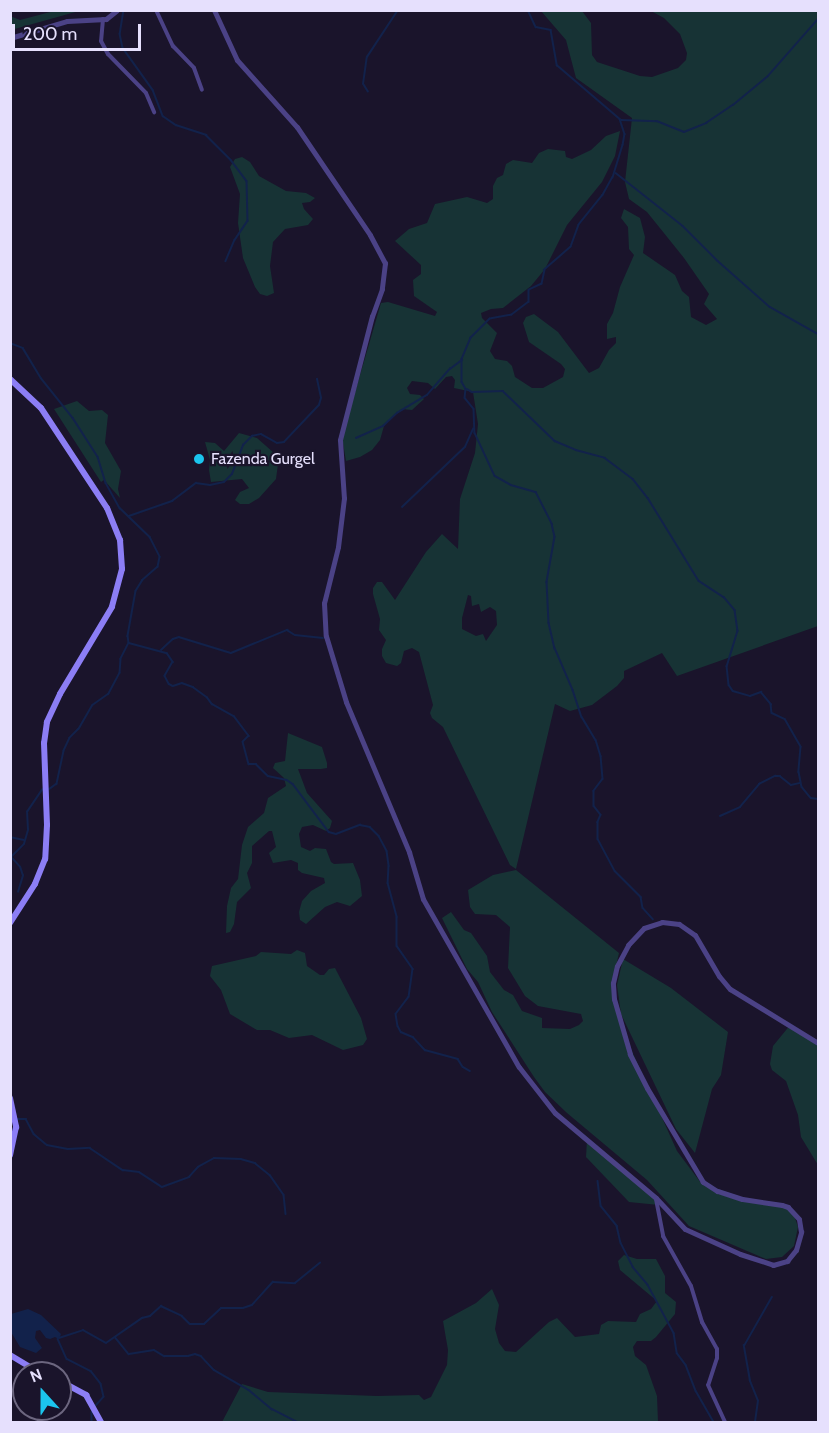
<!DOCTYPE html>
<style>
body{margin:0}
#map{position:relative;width:829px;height:1433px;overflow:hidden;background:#1a142b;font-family:Cabin,sans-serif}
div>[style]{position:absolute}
.green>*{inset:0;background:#173335}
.water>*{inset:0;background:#12224b}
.stream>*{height:1.5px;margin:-0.75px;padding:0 0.75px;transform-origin:0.75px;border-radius:0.75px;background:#12224b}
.minor>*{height:4px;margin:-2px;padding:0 2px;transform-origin:2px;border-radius:2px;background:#4b4286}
.tertiary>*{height:5px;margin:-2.5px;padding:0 2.5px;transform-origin:2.5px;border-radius:2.5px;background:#4b4286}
.secondary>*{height:6px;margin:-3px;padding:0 3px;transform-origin:3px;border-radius:3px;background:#8c7ef5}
.dots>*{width:16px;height:16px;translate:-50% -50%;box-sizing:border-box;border:3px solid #1a142b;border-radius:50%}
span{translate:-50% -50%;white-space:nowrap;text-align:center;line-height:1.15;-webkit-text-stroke:4.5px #1a142b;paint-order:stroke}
.poi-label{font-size:16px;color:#e6e0fd}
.left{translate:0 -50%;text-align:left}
.frame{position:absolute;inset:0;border:12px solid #e6e0fd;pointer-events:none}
.north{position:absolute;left:12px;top:1361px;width:60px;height:60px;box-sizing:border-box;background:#1a142b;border:2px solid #6c667f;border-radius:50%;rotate:339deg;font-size:16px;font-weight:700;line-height:24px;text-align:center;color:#e6e0fd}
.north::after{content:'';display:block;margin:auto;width:21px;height:27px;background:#1bc5ee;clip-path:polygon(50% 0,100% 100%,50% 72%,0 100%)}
.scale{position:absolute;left:12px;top:24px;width:129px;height:27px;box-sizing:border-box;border:3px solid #e6e0fd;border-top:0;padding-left:8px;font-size:18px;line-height:21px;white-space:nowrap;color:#e6e0fd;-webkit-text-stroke:4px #1a142b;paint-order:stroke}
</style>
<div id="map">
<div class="green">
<i style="clip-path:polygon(54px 11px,79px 11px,11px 30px,10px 16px,20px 20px)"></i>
<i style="clip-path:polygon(evenodd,541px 11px,582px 11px,591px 23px,592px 55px,597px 62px,640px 76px,652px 77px,678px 68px,686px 60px,687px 53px,680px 34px,664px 18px,651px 11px,818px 11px,818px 626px,677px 676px,662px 653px,624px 671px,624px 678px,617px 686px,592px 705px,570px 711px,555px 704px,516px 869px,510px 865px,443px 727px,432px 718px,430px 713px,433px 705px,419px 652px,412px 648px,404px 651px,401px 663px,397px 666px,386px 663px,382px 656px,382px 649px,386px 640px,379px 630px,380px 619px,373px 594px,373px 588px,377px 582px,382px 582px,395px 600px,426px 552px,442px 534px,458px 549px,460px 499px,475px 453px,478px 424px,473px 392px,454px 388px,455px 380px,452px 376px,446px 377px,435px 389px,428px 383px,412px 381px,407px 388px,410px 394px,420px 395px,424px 399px,412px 410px,402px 409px,394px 415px,384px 426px,380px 440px,372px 450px,360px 457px,346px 461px,342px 437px,381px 303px,388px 302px,435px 316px,437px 312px,414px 296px,413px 280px,421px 274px,421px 265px,395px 241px,409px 229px,427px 223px,435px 204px,467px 197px,487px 203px,493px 199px,493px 186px,497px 178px,503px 175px,506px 164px,513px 160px,532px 163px,539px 153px,548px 149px,565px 151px,566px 157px,572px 159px,591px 150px,606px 136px,620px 131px,615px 156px,602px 182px,567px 225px,545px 269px,531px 286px,503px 308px,491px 309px,481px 313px,482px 318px,497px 333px,490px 351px,495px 359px,507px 361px,512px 366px,515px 377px,532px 388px,543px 388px,563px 377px,565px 369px,561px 364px,529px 342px,523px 323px,526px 317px,534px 314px,558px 332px,589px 373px,599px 368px,609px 350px,616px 343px,616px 337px,607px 339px,607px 324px,613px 313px,620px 287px,634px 255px,629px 249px,628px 227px,621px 218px,624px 209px,640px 218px,645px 237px,643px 253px,675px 275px,682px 291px,689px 297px,691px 317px,706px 325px,717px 319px,704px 304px,709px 294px,684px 258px,647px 212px,629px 199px,625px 182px,632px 118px,576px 78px,566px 40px,541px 11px,468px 595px,471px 596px,472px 606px,479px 604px,481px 612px,490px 607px,496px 611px,497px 625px,486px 641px,483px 634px,476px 636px,462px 629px,462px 618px,468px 595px)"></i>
<i style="clip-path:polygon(242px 157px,250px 162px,259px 176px,286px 191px,306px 193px,315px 198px,310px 202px,302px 203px,304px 209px,313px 219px,308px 225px,285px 229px,273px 242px,270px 266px,274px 293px,267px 296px,260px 294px,255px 287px,243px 258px,238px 223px,240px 194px,230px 167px,235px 159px)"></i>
<i style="clip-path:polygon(77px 401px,89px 411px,102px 410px,108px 415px,105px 443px,121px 471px,118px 489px,120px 498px,104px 480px,101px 482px,54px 409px)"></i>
<i style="clip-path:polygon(239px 433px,257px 438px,274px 453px,278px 464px,276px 479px,259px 498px,249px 504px,240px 504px,235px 500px,240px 492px,249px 488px,242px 479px,211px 482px,209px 470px,210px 460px,205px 442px,215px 443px,224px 451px)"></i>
<i style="clip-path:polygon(288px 733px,322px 747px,327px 763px,327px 768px,321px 769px,298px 769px,307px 793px,332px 821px,330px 828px,326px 831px,313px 825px,302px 827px,299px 834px,301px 847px,310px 851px,315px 848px,326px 849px,331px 862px,334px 864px,353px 863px,360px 880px,362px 896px,350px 906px,337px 902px,325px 907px,306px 924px,300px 920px,299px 912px,302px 901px,311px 891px,325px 883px,324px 878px,302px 873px,298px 870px,298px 863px,291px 860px,273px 863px,269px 853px,276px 847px,272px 831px,269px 831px,252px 846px,252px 863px,247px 873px,251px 888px,237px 902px,234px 924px,230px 932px,226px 933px,227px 906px,231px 888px,238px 879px,242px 845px,248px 827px,264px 813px,268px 798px,286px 786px,284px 778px,273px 768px,275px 763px,285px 761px)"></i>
<i style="clip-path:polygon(516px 870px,619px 953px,612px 983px,631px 1049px,677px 1151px,701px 1183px,744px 1198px,785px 1204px,795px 1218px,798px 1227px,794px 1246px,782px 1257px,766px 1259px,689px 1226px,647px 1180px,567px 1113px,545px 1092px,534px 1077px,492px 1012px,478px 982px,467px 969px,442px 918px,451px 912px,464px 930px,471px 933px,487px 956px,490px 972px,504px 990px,513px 995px,522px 1011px,542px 1018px,542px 1028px,570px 1029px,579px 1025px,583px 1021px,581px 1014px,538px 1006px,525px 996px,508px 968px,510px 927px,496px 915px,475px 914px,470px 907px,468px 890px,493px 875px)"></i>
<i style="clip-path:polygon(297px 950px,305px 953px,307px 966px,320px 975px,324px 975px,329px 969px,335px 968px,361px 1018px,367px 1039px,363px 1045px,343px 1050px,312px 1035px,289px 1038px,270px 1030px,257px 1030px,230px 1014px,221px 990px,210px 976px,212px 966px,256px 956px,261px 952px,291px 954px)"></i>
<i style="clip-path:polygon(623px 959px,671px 988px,728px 1032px,721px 1075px,712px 1089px,695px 1153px,676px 1129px,621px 1014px,617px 985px)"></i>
<i style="clip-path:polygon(791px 1024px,818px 1042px,818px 1165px,801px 1137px,798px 1115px,786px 1081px,772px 1070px,770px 1064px,773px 1046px)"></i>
<i style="clip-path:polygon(587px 1140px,642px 1185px,659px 1205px,629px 1202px,586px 1157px)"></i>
<i style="clip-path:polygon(624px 1255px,637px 1259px,656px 1259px,665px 1276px,665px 1293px,676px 1302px,675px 1314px,656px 1337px,651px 1341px,637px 1341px,633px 1347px,635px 1356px,646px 1365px,657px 1396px,658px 1422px,222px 1422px,242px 1384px,268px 1392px,377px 1396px,419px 1395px,424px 1400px,431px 1397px,447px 1365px,448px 1350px,443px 1321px,476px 1303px,492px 1289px,499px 1305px,495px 1329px,499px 1343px,505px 1351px,516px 1352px,549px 1322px,557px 1318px,575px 1337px,599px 1334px,601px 1325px,608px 1321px,636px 1322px,640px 1314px,651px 1309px,657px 1301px,620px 1270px,618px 1261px)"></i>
</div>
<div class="water">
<i style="clip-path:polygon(28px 1309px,41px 1315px,61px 1334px,59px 1339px,55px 1337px,50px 1339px,46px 1338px,40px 1330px,36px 1331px,35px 1338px,42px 1348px,36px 1353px,20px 1347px,11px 1332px,11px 1314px)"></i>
</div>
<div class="stream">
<i style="left:124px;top:10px;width:24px;rotate:99deg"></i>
<i style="left:120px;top:34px;width:14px;rotate:78deg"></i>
<i style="left:123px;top:48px;width:52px;rotate:54.5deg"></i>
<i style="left:153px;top:90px;width:28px;rotate:69deg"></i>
<i style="left:163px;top:116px;width:16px;rotate:35deg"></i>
<i style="left:176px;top:125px;width:32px;rotate:18deg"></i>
<i style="left:206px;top:135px;width:35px;rotate:45deg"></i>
<i style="left:231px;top:160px;width:26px;rotate:53deg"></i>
<i style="left:247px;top:181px;width:40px;rotate:88.6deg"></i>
<i style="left:248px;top:221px;width:23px;rotate:124deg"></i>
<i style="left:235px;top:240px;width:23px;rotate:113deg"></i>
<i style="left:528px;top:10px;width:19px;rotate:65deg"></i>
<i style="left:536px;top:27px;width:15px;rotate:11deg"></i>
<i style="left:551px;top:30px;width:36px;rotate:80deg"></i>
<i style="left:557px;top:65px;width:83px;rotate:40.6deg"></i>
<i style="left:620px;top:119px;width:16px;rotate:72deg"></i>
<i style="left:625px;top:134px;width:11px;rotate:100deg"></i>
<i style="left:623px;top:145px;width:34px;rotate:107deg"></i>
<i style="left:613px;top:177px;width:21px;rotate:119deg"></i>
<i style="left:603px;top:195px;width:38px;rotate:129deg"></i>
<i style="left:579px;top:225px;width:23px;rotate:110deg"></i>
<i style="left:571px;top:247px;width:35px;rotate:139deg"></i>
<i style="left:545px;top:270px;width:14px;rotate:102deg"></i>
<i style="left:542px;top:284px;width:14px;rotate:155deg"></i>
<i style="left:529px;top:290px;width:12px;rotate:90deg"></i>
<i style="left:529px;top:302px;width:21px;rotate:143deg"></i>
<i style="left:512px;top:315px;width:22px;rotate:170deg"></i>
<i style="left:490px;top:319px;width:27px;rotate:135deg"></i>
<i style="left:471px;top:338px;width:23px;rotate:113deg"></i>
<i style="left:462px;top:359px;width:23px;rotate:90deg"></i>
<i style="left:462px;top:382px;width:8px;rotate:60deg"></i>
<i style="left:466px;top:389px;width:9px;rotate:96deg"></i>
<i style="left:465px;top:398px;width:14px;rotate:51deg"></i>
<i style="left:474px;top:409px;width:24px;rotate:88deg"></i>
<i style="left:475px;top:433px;width:47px;rotate:65.1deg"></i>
<i style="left:495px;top:476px;width:18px;rotate:29deg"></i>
<i style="left:511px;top:485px;width:26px;rotate:16deg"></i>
<i style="left:536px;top:492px;width:36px;rotate:63deg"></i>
<i style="left:552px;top:524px;width:13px;rotate:77deg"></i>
<i style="left:555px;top:537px;width:46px;rotate:100.1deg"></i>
<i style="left:547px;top:582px;width:41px;rotate:87.2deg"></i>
<i style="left:549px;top:623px;width:26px;rotate:77deg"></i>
<i style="left:555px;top:648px;width:46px;rotate:66.8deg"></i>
<i style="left:573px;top:690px;width:28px;rotate:72deg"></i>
<i style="left:582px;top:717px;width:27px;rotate:59deg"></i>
<i style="left:596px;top:740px;width:17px;rotate:73deg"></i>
<i style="left:601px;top:756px;width:23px;rotate:85deg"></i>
<i style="left:603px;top:779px;width:15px;rotate:127deg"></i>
<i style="left:594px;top:791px;width:15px;rotate:90deg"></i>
<i style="left:594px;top:806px;width:11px;rotate:52deg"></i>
<i style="left:601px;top:815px;width:8px;rotate:113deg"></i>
<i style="left:598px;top:822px;width:17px;rotate:90deg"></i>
<i style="left:598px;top:839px;width:36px;rotate:62deg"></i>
<i style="left:615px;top:871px;width:37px;rotate:45deg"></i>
<i style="left:641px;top:897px;width:11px;rotate:80deg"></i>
<i style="left:643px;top:908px;width:15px;rotate:48deg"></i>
<i style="left:368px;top:92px;width:9px;rotate:-122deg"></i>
<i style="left:363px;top:84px;width:27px;rotate:-82deg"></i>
<i style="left:367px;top:57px;width:56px;rotate:-56.6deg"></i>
<i style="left:621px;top:120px;width:36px;rotate:2deg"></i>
<i style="left:657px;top:121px;width:29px;rotate:22deg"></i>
<i style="left:684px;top:132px;width:24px;rotate:-22deg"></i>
<i style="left:706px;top:123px;width:32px;rotate:-34deg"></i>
<i style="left:733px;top:105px;width:45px;rotate:-39.6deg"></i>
<i style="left:768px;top:76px;width:76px;rotate:-48.7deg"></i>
<i style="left:616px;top:173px;width:85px;rotate:38.3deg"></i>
<i style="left:683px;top:226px;width:49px;rotate:45deg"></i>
<i style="left:718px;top:261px;width:69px;rotate:41.5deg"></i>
<i style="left:770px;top:307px;width:55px;rotate:29.4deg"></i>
<i style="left:10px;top:343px;width:14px;rotate:21deg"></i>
<i style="left:23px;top:348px;width:35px;rotate:59deg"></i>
<i style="left:41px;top:378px;width:51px;rotate:51.3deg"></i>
<i style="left:73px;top:418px;width:46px;rotate:57.3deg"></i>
<i style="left:98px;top:457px;width:27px;rotate:73deg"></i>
<i style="left:106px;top:483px;width:29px;rotate:61deg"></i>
<i style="left:120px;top:508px;width:42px;rotate:44deg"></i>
<i style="left:150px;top:537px;width:22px;rotate:63deg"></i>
<i style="left:160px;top:557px;width:10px;rotate:101deg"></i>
<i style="left:158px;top:567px;width:20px;rotate:139deg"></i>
<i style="left:143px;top:580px;width:13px;rotate:122deg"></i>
<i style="left:136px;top:591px;width:46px;rotate:100.1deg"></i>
<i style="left:128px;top:636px;width:7px;rotate:82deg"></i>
<i style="left:129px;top:643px;width:18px;rotate:117deg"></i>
<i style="left:121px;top:659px;width:14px;rotate:94deg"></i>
<i style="left:120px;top:673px;width:24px;rotate:118deg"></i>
<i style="left:109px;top:694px;width:19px;rotate:145deg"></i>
<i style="left:93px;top:705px;width:28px;rotate:120deg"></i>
<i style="left:79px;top:729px;width:13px;rotate:135deg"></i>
<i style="left:70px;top:738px;width:14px;rotate:115deg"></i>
<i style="left:64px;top:751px;width:34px;rotate:102deg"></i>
<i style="left:57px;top:784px;width:9px;rotate:144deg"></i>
<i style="left:467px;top:389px;width:6px;rotate:31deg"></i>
<i style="left:472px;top:392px;width:31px;rotate:-2deg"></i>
<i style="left:503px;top:391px;width:72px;rotate:43.9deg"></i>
<i style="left:555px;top:441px;width:23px;rotate:23deg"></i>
<i style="left:576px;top:450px;width:30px;rotate:15deg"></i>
<i style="left:605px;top:458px;width:35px;rotate:37deg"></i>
<i style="left:633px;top:479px;width:24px;rotate:52deg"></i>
<i style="left:648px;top:498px;width:97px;rotate:58.4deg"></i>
<i style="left:699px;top:581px;width:30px;rotate:33deg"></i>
<i style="left:724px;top:597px;width:17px;rotate:50deg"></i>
<i style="left:735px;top:610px;width:21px;rotate:82deg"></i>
<i style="left:738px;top:631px;width:37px;rotate:107deg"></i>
<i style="left:727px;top:666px;width:19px;rotate:84deg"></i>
<i style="left:729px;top:685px;width:7px;rotate:56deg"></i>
<i style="left:733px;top:691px;width:18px;rotate:16deg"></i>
<i style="left:750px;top:696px;width:12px;rotate:-20deg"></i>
<i style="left:761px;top:692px;width:16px;rotate:50deg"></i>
<i style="left:771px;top:704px;width:9px;rotate:84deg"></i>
<i style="left:772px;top:713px;width:14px;rotate:25deg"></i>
<i style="left:785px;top:719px;width:32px;rotate:60deg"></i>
<i style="left:801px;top:747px;width:25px;rotate:95deg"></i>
<i style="left:799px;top:772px;width:15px;rotate:79deg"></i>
<i style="left:802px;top:787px;width:14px;rotate:51deg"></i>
<i style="left:811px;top:798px;width:7px;rotate:8deg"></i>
<i style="left:356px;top:438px;width:30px;rotate:-24deg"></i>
<i style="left:383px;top:426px;width:19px;rotate:-43deg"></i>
<i style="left:397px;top:413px;width:35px;rotate:-31deg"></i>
<i style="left:427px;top:395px;width:35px;rotate:-49deg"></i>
<i style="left:450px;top:369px;width:15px;rotate:-37deg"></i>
<i style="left:402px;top:507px;width:87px;rotate:-43.6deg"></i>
<i style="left:465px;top:447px;width:20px;rotate:-66deg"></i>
<i style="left:129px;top:516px;width:46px;rotate:-19.2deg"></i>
<i style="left:172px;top:501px;width:30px;rotate:-37deg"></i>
<i style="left:196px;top:483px;width:14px;rotate:8deg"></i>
<i style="left:210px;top:485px;width:14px;rotate:-12deg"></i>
<i style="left:224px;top:482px;width:11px;rotate:-45deg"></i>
<i style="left:232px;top:474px;width:31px;rotate:-69deg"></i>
<i style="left:243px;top:445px;width:13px;rotate:-45deg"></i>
<i style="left:252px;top:436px;width:9px;rotate:-13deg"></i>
<i style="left:261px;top:434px;width:18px;rotate:29deg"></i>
<i style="left:277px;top:443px;width:7px;rotate:-8deg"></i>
<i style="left:284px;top:442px;width:51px;rotate:-46.6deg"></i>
<i style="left:319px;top:405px;width:7px;rotate:-74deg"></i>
<i style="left:321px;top:398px;width:19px;rotate:-102deg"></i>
<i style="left:129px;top:643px;width:39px;rotate:15deg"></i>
<i style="left:167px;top:653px;width:11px;rotate:56deg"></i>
<i style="left:173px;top:662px;width:16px;rotate:120deg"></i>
<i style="left:165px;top:676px;width:9px;rotate:63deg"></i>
<i style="left:169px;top:684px;width:4px;rotate:27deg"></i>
<i style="left:173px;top:686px;width:9px;rotate:-18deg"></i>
<i style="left:182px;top:683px;width:12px;rotate:20deg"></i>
<i style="left:193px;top:687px;width:17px;rotate:36deg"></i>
<i style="left:207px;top:697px;width:9px;rotate:54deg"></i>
<i style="left:212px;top:704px;width:25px;rotate:29deg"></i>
<i style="left:234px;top:716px;width:25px;rotate:53deg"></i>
<i style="left:249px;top:736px;width:8px;rotate:135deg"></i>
<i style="left:243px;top:742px;width:23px;rotate:75deg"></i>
<i style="left:249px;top:764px;width:7px"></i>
<i style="left:256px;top:764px;width:17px;rotate:45deg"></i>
<i style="left:268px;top:776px;width:19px;rotate:12deg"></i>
<i style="left:287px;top:780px;width:7px;rotate:34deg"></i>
<i style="left:293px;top:784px;width:60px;rotate:53.1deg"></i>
<i style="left:329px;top:832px;width:7px;rotate:16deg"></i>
<i style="left:336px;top:834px;width:26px;rotate:-21deg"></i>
<i style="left:360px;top:825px;width:10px;rotate:11deg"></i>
<i style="left:370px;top:827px;width:13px;rotate:45deg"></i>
<i style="left:379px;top:836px;width:17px;rotate:62deg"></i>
<i style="left:387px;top:851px;width:15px;rotate:82deg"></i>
<i style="left:389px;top:866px;width:17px;rotate:93deg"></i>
<i style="left:388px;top:883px;width:35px;rotate:75deg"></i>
<i style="left:397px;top:917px;width:29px;rotate:90deg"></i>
<i style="left:397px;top:946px;width:28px;rotate:55deg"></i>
<i style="left:413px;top:969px;width:28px;rotate:98deg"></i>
<i style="left:409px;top:997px;width:21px;rotate:127deg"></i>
<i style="left:396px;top:1014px;width:12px;rotate:81deg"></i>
<i style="left:398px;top:1026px;width:7px;rotate:63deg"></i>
<i style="left:401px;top:1032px;width:13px;rotate:23deg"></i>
<i style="left:413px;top:1037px;width:18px;rotate:47deg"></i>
<i style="left:425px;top:1050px;width:34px;rotate:15deg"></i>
<i style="left:458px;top:1059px;width:9px;rotate:58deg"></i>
<i style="left:463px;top:1067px;width:8px;rotate:30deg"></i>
<i style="left:161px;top:650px;width:16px;rotate:-43deg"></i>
<i style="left:173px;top:639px;width:6px;rotate:-18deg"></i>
<i style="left:179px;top:637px;width:54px;rotate:17.1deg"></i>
<i style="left:231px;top:653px;width:61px;rotate:-22.3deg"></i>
<i style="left:287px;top:630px;width:9px;rotate:32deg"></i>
<i style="left:295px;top:635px;width:28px;rotate:6deg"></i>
<i style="left:720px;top:816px;width:22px;rotate:-24deg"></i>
<i style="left:740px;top:807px;width:30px;rotate:-50deg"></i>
<i style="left:759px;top:784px;width:18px;rotate:-27deg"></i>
<i style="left:775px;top:776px;width:5px"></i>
<i style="left:780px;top:776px;width:14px;rotate:39deg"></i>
<i style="left:791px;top:785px;width:9px;rotate:-13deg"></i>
<i style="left:10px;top:837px;width:14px;rotate:12deg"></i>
<i style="left:18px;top:892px;width:17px;rotate:-73deg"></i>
<i style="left:23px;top:876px;width:9px;rotate:-108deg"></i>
<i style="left:20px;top:867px;width:13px;rotate:-132deg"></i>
<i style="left:11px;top:857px;width:18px;rotate:-45deg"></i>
<i style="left:24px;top:844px;width:15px;rotate:-74deg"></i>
<i style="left:28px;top:830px;width:18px;rotate:-93deg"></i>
<i style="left:27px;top:812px;width:27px;rotate:-56deg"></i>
<i style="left:16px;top:1119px;width:10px"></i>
<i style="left:26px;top:1119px;width:17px;rotate:62deg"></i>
<i style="left:34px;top:1134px;width:17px;rotate:40deg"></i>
<i style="left:47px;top:1145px;width:21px;rotate:11deg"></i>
<i style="left:68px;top:1149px;width:22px;rotate:-3deg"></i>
<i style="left:90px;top:1148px;width:40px;rotate:34deg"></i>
<i style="left:123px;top:1170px;width:16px;rotate:7deg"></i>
<i style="left:139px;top:1172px;width:27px;rotate:33deg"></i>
<i style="left:162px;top:1187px;width:29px;rotate:-20deg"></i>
<i style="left:189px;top:1177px;width:13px;rotate:-48deg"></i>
<i style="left:198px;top:1167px;width:18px;rotate:-29deg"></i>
<i style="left:214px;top:1158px;width:27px;rotate:2deg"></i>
<i style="left:241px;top:1159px;width:15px;rotate:16deg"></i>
<i style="left:255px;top:1163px;width:19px;rotate:39deg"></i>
<i style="left:270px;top:1175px;width:24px;rotate:55deg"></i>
<i style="left:284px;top:1195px;width:19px;rotate:84deg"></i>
<i style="left:598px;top:1181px;width:25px;rotate:83deg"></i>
<i style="left:601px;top:1206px;width:26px;rotate:51deg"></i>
<i style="left:617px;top:1226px;width:17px;rotate:77deg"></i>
<i style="left:621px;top:1243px;width:27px;rotate:63deg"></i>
<i style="left:633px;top:1267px;width:23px;rotate:50deg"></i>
<i style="left:648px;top:1285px;width:55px;rotate:61.6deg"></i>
<i style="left:674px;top:1333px;width:20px;rotate:81deg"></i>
<i style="left:677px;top:1353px;width:15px;rotate:53deg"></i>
<i style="left:686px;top:1365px;width:28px;rotate:69deg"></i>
<i style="left:696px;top:1391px;width:36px;rotate:60deg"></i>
<i style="left:10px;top:1185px;width:2px;rotate:90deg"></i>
<i style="left:115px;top:1337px;width:22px;rotate:51deg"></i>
<i style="left:129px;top:1354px;width:25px;rotate:-9deg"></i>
<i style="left:154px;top:1350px;width:12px;rotate:31deg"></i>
<i style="left:164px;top:1356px;width:24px"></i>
<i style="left:188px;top:1356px;width:7px;rotate:-16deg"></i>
<i style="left:195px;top:1354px;width:6px;rotate:18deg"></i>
<i style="left:201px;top:1356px;width:19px;rotate:47deg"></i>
<i style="left:214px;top:1370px;width:40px;rotate:29.7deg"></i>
<i style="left:249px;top:1390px;width:30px;rotate:40deg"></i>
<i style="left:272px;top:1409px;width:29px;rotate:27deg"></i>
<i style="left:59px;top:1338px;width:25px;rotate:-18deg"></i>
<i style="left:83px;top:1330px;width:26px;rotate:29deg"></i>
<i style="left:106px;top:1343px;width:44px;rotate:-34.8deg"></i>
<i style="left:142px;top:1318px;width:8px;rotate:-14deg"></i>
<i style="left:150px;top:1316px;width:15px;rotate:-42deg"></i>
<i style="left:161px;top:1306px;width:23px;rotate:25deg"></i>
<i style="left:182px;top:1316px;width:11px;rotate:45deg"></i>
<i style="left:190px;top:1324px;width:14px"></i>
<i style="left:204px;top:1324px;width:23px;rotate:-43deg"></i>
<i style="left:221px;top:1308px;width:22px"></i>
<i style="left:243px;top:1308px;width:9px;rotate:-18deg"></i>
<i style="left:252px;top:1305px;width:31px;rotate:-48deg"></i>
<i style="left:273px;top:1282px;width:22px;rotate:3deg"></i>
<i style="left:295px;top:1283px;width:32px;rotate:-39deg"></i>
<i style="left:58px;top:1339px;width:22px;rotate:66deg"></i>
<i style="left:67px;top:1359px;width:27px;rotate:27deg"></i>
<i style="left:91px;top:1371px;width:16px;rotate:52deg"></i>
<i style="left:101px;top:1384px;width:13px;rotate:77deg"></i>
<i style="left:104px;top:1397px;width:12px;rotate:132deg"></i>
<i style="left:92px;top:1412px;width:10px;rotate:90deg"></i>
<i style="left:755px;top:1422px;width:21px;rotate:-82deg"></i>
<i style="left:758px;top:1401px;width:22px;rotate:-112deg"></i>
<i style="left:750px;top:1381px;width:36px;rotate:-100deg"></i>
<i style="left:744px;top:1346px;width:56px;rotate:-60.3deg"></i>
</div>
<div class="minor">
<i style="left:156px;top:10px;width:40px;rotate:65deg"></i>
<i style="left:173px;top:46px;width:30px;rotate:46deg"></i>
<i style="left:194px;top:68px;width:23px;rotate:70deg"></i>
<i style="left:103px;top:19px;width:22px;rotate:95deg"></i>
<i style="left:101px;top:41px;width:15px;rotate:62deg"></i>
<i style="left:108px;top:54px;width:54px;rotate:45.7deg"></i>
<i style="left:146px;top:93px;width:21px;rotate:67deg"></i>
<i style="left:656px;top:1199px;width:38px;rotate:79deg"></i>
<i style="left:663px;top:1236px;width:57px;rotate:60.8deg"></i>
<i style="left:691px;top:1286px;width:38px;rotate:73deg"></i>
<i style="left:702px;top:1322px;width:31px;rotate:61deg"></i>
<i style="left:717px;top:1349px;width:9px;rotate:90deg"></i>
<i style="left:717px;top:1358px;width:28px;rotate:108deg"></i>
<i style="left:708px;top:1385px;width:41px;rotate:65.3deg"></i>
</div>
<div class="tertiary">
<i style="left:214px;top:10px;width:55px;rotate:65.3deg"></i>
<i style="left:237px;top:60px;width:90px;rotate:48.2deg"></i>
<i style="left:297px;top:127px;width:130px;rotate:55.9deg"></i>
<i style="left:370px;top:235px;width:32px;rotate:62deg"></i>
<i style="left:385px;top:263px;width:26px;rotate:97deg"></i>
<i style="left:382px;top:289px;width:29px;rotate:110deg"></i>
<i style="left:372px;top:316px;width:128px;rotate:104.5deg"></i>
<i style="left:340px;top:440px;width:58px;rotate:86.1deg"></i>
<i style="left:344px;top:498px;width:49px;rotate:97deg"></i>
<i style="left:338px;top:547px;width:58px;rotate:104deg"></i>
<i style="left:324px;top:603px;width:33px;rotate:87deg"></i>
<i style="left:326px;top:636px;width:69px;rotate:73.1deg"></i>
<i style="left:346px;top:702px;width:163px;rotate:67.2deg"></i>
<i style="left:409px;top:852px;width:49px;rotate:73.4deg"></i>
<i style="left:423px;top:899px;width:193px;rotate:60.3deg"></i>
<i style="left:519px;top:1067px;width:58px;rotate:52deg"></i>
<i style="left:555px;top:1113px;width:132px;rotate:40.1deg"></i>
<i style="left:656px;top:1198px;width:42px;rotate:46.9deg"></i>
<i style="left:685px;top:1229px;width:60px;rotate:24.4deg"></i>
<i style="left:740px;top:1254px;width:35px;rotate:18deg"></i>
<i style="left:773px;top:1265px;width:15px;rotate:-16deg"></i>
<i style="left:787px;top:1261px;width:14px;rotate:-51deg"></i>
<i style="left:796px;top:1250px;width:19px;rotate:-74deg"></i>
<i style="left:801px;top:1232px;width:13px;rotate:-99deg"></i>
<i style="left:799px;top:1219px;width:16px;rotate:-133deg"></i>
<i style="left:788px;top:1207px;width:6px;rotate:-162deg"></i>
<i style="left:782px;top:1205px;width:40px;rotate:-171.5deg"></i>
<i style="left:742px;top:1199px;width:26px;rotate:-162deg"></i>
<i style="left:717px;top:1191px;width:17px;rotate:-147deg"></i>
<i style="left:703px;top:1182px;width:109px;rotate:-120.8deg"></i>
<i style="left:647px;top:1088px;width:38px;rotate:-117deg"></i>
<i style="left:630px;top:1054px;width:57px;rotate:-106.2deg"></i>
<i style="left:614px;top:999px;width:16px;rotate:-94deg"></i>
<i style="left:613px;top:983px;width:17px;rotate:-77deg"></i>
<i style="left:617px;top:966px;width:24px;rotate:-62deg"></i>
<i style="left:628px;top:945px;width:23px;rotate:-47deg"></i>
<i style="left:644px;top:928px;width:19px;rotate:-18deg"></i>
<i style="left:662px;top:922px;width:17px;rotate:7deg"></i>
<i style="left:679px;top:924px;width:19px;rotate:35deg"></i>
<i style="left:695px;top:935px;width:48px;rotate:59.7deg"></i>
<i style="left:719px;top:976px;width:17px;rotate:50deg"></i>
<i style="left:730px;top:989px;width:103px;rotate:31.5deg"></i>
<i style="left:10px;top:38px;width:59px;rotate:-16.6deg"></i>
<i style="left:67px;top:21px;width:39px;rotate:-3deg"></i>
<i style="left:106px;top:19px;width:14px;rotate:-39deg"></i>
</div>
<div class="secondary">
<i style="left:10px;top:379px;width:42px;rotate:43.1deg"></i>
<i style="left:41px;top:408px;width:120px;rotate:56.6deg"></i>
<i style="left:107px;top:508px;width:35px;rotate:68deg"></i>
<i style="left:120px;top:540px;width:29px;rotate:86deg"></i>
<i style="left:122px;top:569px;width:39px;rotate:105deg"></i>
<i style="left:112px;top:607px;width:101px;rotate:120.9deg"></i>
<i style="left:60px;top:694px;width:31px;rotate:115deg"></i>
<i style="left:47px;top:722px;width:21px;rotate:98deg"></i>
<i style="left:44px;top:743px;width:82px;rotate:87.9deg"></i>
<i style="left:47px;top:825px;width:34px;rotate:93deg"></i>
<i style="left:45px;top:859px;width:27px;rotate:112deg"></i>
<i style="left:35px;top:884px;width:46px;rotate:122.7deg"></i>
<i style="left:10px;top:1098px;width:30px;rotate:78deg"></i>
<i style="left:16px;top:1127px;width:29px;rotate:102deg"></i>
<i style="left:10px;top:1355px;width:35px;rotate:31deg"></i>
<i style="left:60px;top:1381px;width:30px;rotate:28deg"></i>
<i style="left:86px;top:1395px;width:31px;rotate:61deg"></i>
</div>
<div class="dots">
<i style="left:199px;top:459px;background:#1bc5ee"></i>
</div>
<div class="poi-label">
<span class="left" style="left:211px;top:459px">Fazenda Gurgel</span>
</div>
<div class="frame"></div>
<div class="north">N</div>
<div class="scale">200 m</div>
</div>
